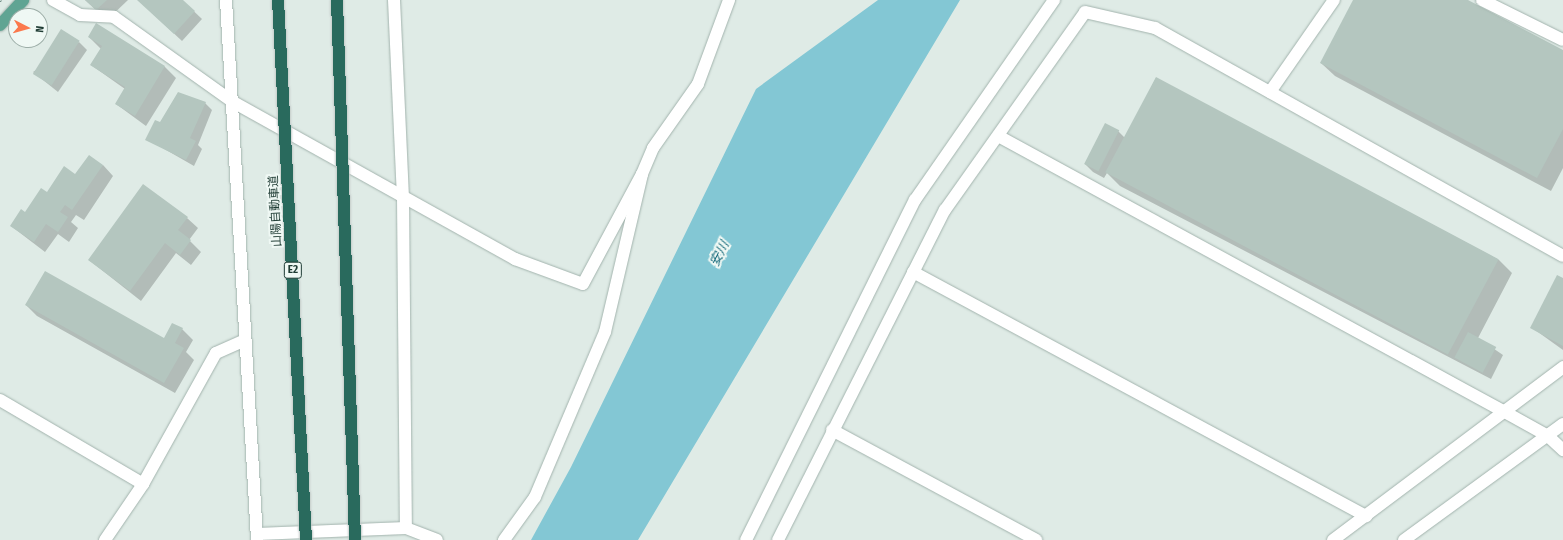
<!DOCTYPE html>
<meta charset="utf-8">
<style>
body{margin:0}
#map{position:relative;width:1563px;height:540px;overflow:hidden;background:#dfebe6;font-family:"Fira Sans Condensed","Noto Sans JP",sans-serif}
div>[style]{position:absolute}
.water>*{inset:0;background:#83c7d4}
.shadow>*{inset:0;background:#0003}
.building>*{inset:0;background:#b4c6bf;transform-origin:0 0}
.roads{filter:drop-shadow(0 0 1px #a2b3ad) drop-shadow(0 0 1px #a2b3ad)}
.minor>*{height:12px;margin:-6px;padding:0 6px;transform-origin:6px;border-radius:6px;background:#fff}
.major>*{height:12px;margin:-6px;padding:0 6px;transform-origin:6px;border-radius:6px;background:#60a493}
.tram>*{height:1px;margin:-0.5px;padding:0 0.5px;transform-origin:0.5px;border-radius:0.5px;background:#597870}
.bridges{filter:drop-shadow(0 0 1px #c0c8c6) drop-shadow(0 0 1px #c0c8c6)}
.highway-bridge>*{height:12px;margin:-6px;padding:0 6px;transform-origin:6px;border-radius:6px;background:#296a5d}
span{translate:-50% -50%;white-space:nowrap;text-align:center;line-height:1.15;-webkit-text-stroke:4px #eff8f4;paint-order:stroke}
.shield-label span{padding:1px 3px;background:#eff8f4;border:1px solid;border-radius:3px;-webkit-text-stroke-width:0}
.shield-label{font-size:11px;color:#1f3c34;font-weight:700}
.street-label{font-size:12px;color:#1f3c34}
.water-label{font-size:13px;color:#166a7b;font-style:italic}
.north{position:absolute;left:8px;top:8px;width:40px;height:40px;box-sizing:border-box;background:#eff8f4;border:1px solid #9cada7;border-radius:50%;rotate:96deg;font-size:11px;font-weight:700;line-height:16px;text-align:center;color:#1f3c34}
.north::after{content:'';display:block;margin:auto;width:14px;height:18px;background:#fb794d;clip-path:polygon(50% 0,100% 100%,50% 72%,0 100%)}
</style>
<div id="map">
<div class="water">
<i style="clip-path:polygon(878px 0,960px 0,638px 540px,531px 540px,571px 467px,756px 89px)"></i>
</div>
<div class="shadow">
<i style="clip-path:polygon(85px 0,128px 0,107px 20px)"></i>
<i style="clip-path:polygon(138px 0,182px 0,202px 19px,182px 41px)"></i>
<i style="clip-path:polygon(1355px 0,1466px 0,1563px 51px,1563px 168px,1551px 191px,1335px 76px,1321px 63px)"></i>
<i style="clip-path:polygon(96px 25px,165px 67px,176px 78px,146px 126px,116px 104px,125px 89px,91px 65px,101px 49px,89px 37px)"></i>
<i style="clip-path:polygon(79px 42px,87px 50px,58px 92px,33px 72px)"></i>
<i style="clip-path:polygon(1156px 78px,1499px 260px,1512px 273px,1478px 338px,1503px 355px,1491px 379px,1120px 186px,1107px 173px,1104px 178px,1093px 172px,1085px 164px,1118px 131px,1125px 138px)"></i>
<i style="clip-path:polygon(205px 103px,212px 110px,198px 145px,202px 149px,194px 166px,147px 139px,161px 123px)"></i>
<i style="clip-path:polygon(103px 165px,113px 176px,84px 220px,76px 215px,71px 222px,78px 228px,69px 242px,58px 234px,45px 252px,11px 226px,47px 193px,76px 176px)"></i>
<i style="clip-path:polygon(187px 218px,198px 228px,189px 240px,201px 252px,191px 265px,176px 253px,141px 301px,89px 260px)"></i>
<i style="clip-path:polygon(1563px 279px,1563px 350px,1531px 327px)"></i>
<i style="clip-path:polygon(26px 305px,164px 339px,182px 329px,193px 340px,186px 352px,194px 360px,175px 393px,37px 316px)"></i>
</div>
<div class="building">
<i style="clip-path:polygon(85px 0,107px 0,96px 10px)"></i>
<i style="clip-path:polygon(137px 0,183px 0,195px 11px,174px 34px)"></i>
<i style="clip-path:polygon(1353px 0,1468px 0,1563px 50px,1563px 129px,1537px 178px,1320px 63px)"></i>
<i style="clip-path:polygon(96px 23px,165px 66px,135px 116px,115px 104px,125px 87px,90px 65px,102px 46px,88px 37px)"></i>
<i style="left:61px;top:29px;width:22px;height:53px;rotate:32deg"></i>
<i style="left:1156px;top:77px;width:388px;height:108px;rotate:28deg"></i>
<i style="clip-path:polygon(178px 92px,206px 102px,190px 138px,196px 141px,186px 160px,145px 140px,155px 120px,160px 122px)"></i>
<i style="left:1105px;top:123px;width:16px;height:46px;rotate:27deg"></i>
<i style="clip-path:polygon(89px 155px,103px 165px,72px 210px,65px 205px,60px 212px,68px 217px,58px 232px,46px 224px,34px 242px,10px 226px,21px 209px,25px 212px,41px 188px,47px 192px,64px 166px,75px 174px)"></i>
<i style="clip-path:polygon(143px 184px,188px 217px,178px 230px,191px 240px,180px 255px,165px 243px,130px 291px,88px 260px)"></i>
<i style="clip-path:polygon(45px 271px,164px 338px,172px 323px,183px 328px,175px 343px,184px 348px,164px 383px,25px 305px)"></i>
<i style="clip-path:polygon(1557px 275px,1563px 278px,1563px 346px,1530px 328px)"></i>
<i style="left:1468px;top:332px;width:32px;height:29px;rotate:28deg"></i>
</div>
<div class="roads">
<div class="minor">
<i style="left:53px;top:0;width:31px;rotate:29deg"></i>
<i style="left:80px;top:15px;width:34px;rotate:3deg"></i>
<i style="left:114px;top:17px;width:146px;rotate:35.5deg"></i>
<i style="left:233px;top:102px;width:323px;rotate:29.1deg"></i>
<i style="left:515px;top:259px;width:72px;rotate:20.2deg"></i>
<i style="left:583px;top:284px;width:125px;rotate:-61.8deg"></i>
<i style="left:226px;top:0;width:541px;rotate:86.71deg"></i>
<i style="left:394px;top:0;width:197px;rotate:87.4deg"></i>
<i style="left:403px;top:197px;width:331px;rotate:89.5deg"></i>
<i style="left:1482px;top:0;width:90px;rotate:26.3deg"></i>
<i style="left:1270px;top:92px;width:112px;rotate:-55.2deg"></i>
<i style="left:1000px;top:137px;width:573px;rotate:28.58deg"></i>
<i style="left:1503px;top:411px;width:51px;rotate:29.1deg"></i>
<i style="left:1548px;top:436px;width:21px;rotate:43deg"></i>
<i style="left:913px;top:272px;width:515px;rotate:28.31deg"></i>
<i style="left:0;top:400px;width:166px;rotate:30.4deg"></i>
<i style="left:832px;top:430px;width:232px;rotate:28.3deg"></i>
<i style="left:257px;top:534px;width:149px;rotate:-2.3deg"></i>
<i style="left:406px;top:528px;width:33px;rotate:21deg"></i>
<i style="left:105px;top:540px;width:68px;rotate:-55.8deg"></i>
<i style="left:143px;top:484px;width:150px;rotate:-60.9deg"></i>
<i style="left:216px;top:353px;width:32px;rotate:-24deg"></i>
<i style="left:504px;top:540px;width:53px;rotate:-54.2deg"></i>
<i style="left:535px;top:497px;width:179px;rotate:-67deg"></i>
<i style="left:605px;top:332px;width:162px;rotate:-76.8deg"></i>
<i style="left:642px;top:174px;width:28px;rotate:-67deg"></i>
<i style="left:653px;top:148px;width:78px;rotate:-54.9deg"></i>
<i style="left:698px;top:84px;width:90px;rotate:-69.7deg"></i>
<i style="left:746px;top:540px;width:380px;rotate:-63.6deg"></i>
<i style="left:915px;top:200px;width:244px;rotate:-55.2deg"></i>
<i style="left:778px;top:540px;width:370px;rotate:-63.2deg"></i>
<i style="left:945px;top:210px;width:242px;rotate:-54.7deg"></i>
<i style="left:1085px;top:12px;width:72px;rotate:12.9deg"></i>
<i style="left:1155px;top:28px;width:467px;rotate:29.2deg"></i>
<i style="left:1333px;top:540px;width:288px;rotate:-36.9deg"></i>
<i style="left:1404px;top:540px;width:197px;rotate:-36.1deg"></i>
</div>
<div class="major">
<i style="left:0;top:25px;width:34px;rotate:-47deg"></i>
</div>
</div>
<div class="tram">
<i style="left:0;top:1px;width:1px;rotate:-45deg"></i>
</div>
<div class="bridges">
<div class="highway-bridge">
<i style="left:278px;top:0;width:541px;rotate:87.03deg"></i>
<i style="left:337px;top:0;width:540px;rotate:88.09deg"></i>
</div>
</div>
<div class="shield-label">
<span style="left:293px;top:270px">E2</span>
</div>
<div class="street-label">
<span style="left:276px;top:211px;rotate:-93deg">山陽自動車道</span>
</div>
<div class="water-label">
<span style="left:720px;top:254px;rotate:-63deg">安川</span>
</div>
<div class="north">N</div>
</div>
